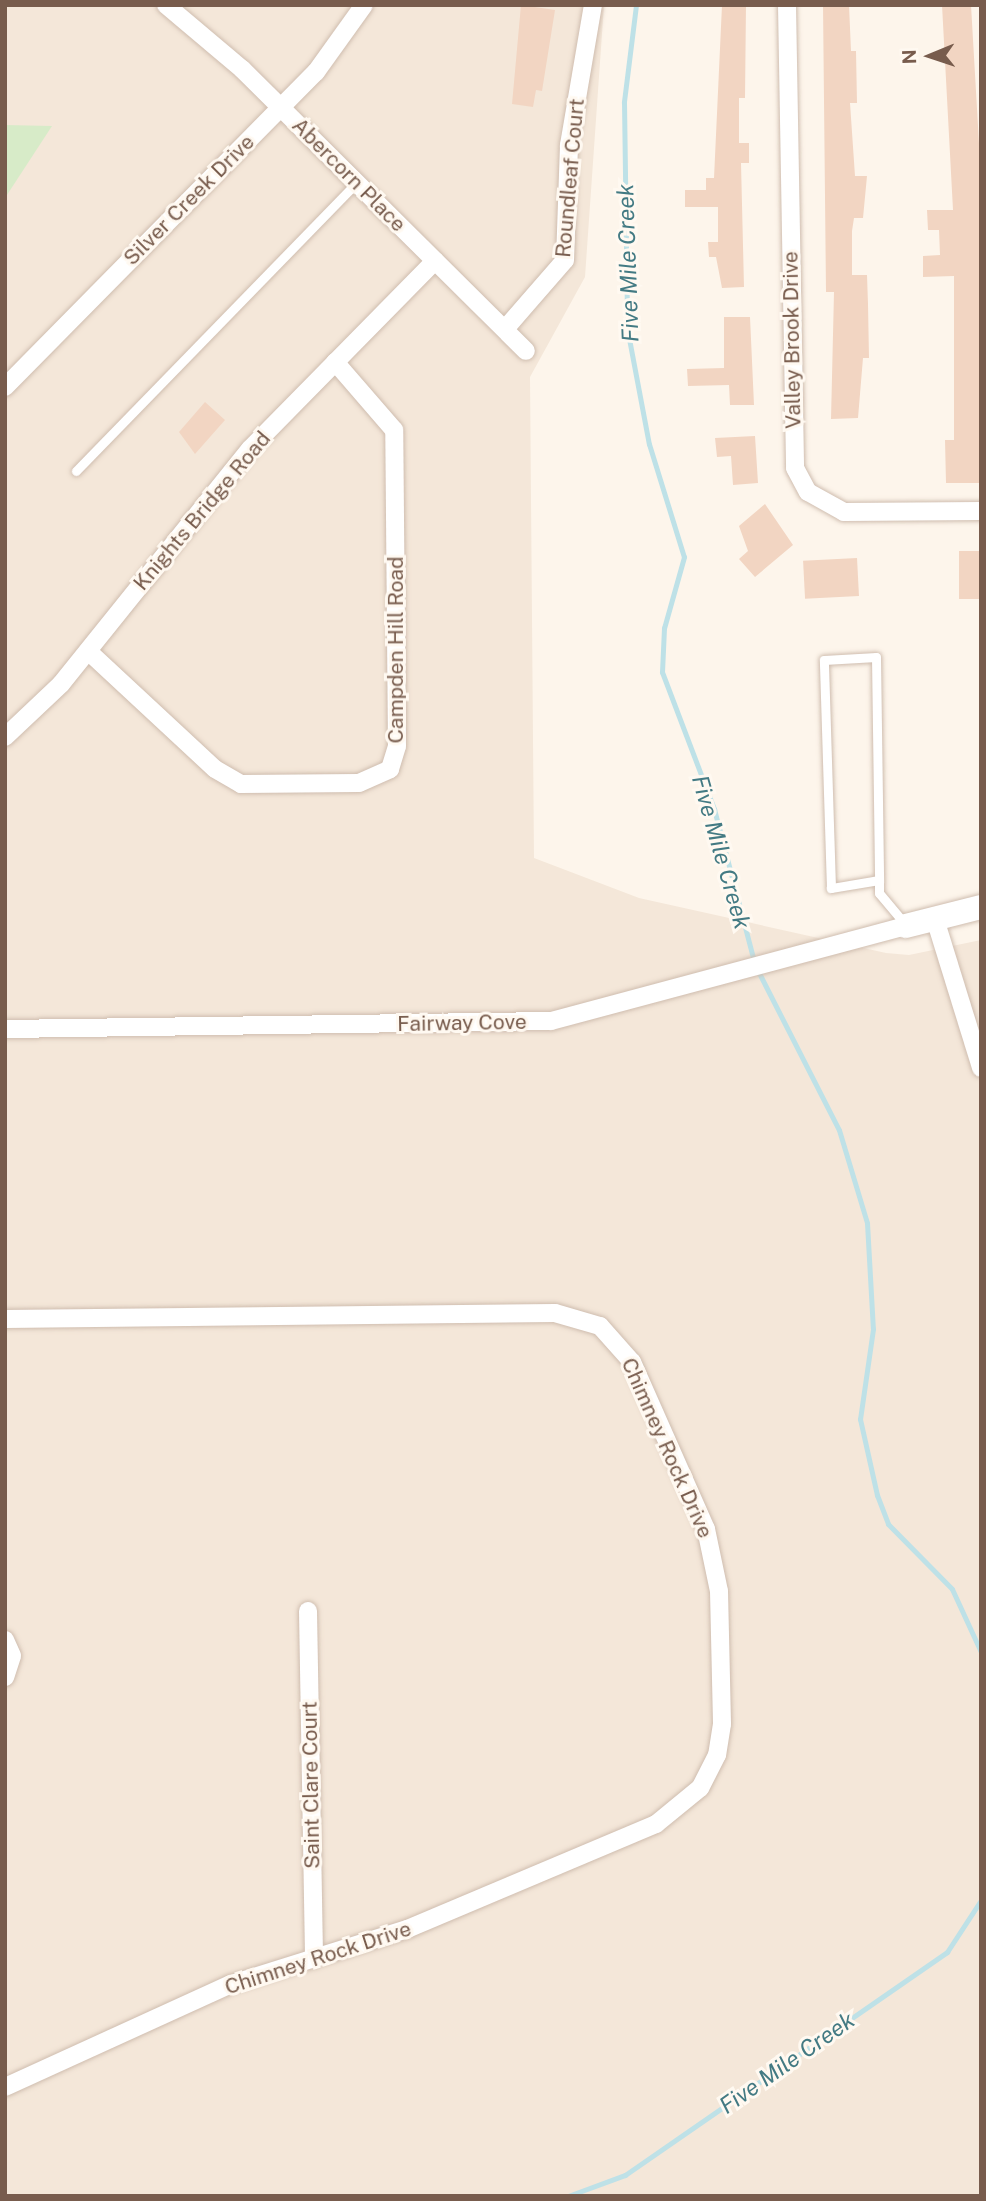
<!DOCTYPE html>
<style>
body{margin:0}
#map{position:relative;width:986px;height:2201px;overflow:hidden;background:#fdf5eb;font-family:"Public Sans",sans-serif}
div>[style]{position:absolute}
.residential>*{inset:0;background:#f4e7d9}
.green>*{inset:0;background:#d7ebc8}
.stream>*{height:5px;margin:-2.5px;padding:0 2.5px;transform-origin:2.5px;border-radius:2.5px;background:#bee1e7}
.building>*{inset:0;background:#f2d5c2;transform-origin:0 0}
.roads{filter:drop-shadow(0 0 2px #cfbdaf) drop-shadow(0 0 2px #cfbdaf)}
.lane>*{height:9px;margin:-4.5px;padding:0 4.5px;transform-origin:4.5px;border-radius:4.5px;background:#fff}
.street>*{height:18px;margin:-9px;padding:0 9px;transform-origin:9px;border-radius:9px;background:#fff}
.secondary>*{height:24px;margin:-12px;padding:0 12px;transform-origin:12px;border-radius:12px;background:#fff}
span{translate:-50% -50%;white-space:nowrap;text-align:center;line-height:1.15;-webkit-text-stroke:6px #fff9f1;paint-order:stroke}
.street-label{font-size:21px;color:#785c4d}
.water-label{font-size:23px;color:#437a83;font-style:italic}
.frame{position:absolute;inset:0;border:7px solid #785c4d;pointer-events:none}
.north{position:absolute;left:895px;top:21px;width:70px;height:70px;-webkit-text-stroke:5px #fff9f1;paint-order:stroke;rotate:268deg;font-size:19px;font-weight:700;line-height:28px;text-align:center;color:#785c4d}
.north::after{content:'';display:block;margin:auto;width:24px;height:32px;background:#785c4d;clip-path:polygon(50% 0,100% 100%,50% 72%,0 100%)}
</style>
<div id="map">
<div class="residential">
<i style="clip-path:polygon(5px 5px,604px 5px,585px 277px,530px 377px,534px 858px,639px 898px,886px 953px,909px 955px,981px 940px,981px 2196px,5px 2196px)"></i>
</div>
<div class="green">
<i style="clip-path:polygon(5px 125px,52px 126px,5px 198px)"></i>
</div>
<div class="stream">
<i style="left:636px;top:5px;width:98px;rotate:97.1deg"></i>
<i style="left:624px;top:102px;width:226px;rotate:89.2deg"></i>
<i style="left:627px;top:328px;width:118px;rotate:79.3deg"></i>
<i style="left:649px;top:444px;width:118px;rotate:72.8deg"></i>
<i style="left:684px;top:557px;width:74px;rotate:105.7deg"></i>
<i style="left:664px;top:628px;width:44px;rotate:92.6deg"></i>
<i style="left:662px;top:672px;width:147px;rotate:69.2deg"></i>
<i style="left:714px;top:809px;width:158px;rotate:75.3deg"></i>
<i style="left:758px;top:971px;width:178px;rotate:63deg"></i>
<i style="left:839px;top:1130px;width:97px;rotate:73.2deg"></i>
<i style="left:867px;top:1223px;width:106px;rotate:86.8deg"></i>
<i style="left:873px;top:1329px;width:91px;rotate:98.2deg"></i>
<i style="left:860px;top:1419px;width:78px;rotate:77.4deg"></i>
<i style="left:877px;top:1495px;width:31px;rotate:69deg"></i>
<i style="left:888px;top:1524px;width:91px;rotate:45.4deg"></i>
<i style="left:952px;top:1589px;width:69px;rotate:65.3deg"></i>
<i style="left:568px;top:2196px;width:61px;rotate:-20.2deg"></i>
<i style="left:625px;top:2175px;width:392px;rotate:-34.7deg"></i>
<i style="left:947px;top:1952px;width:62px;rotate:-56.8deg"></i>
</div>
<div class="building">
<i style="clip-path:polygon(521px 5px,555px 10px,542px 91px,536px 90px,533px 107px,512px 104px)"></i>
<i style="clip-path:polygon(722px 5px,746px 5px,745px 98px,739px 98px,739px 143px,749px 143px,749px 163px,741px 163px,744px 287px,722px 288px,716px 257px,709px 257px,708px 242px,718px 242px,718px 207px,685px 207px,685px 190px,706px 190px,706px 178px,714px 178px)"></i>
<i style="clip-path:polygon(823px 5px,849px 5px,851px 51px,856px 51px,857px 103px,850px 103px,855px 176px,867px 176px,863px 218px,854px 218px,852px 231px,852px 275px,867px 275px,868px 304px,869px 358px,863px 358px,858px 418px,831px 419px,834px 292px,826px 292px)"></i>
<i style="clip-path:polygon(942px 5px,971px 5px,981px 178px,980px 483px,946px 483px,945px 440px,954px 440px,954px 276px,923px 277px,923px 256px,940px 255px,939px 230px,928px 230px,927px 210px,953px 210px)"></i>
<i style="clip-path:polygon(724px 317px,750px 317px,754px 405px,730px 405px,729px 385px,688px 386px,687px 369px,724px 368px)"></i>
<i style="clip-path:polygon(205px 402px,225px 420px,195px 454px,179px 432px)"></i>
<i style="clip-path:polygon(755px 436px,758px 483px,733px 485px,731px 456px,717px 457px,715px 438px)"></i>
<i style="clip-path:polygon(765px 504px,793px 545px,755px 577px,739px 559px,748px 551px,739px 526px)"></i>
<i style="left:981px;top:551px;width:48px;height:22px;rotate:90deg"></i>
<i style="left:857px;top:558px;width:38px;height:54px;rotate:87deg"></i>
</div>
<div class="roads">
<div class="lane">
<i style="left:76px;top:471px;width:402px;rotate:-45.8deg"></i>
<i style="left:879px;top:880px;width:49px;rotate:170.5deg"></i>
<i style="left:831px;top:888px;width:228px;rotate:-91.8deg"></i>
<i style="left:824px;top:660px;width:52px;rotate:-3.3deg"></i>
<i style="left:876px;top:657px;width:223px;rotate:89.2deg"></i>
<i style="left:879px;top:880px;width:13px;rotate:90deg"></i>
<i style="left:879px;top:893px;width:40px;rotate:50deg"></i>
</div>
<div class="street">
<i style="left:166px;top:5px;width:99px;rotate:40.1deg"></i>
<i style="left:242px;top:69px;width:400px;rotate:44.8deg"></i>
<i style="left:787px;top:5px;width:463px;rotate:89deg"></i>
<i style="left:795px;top:468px;width:27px;rotate:62deg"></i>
<i style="left:808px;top:492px;width:41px;rotate:29.1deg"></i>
<i style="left:844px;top:512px;width:137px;rotate:-0.4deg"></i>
<i style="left:505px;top:329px;width:91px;rotate:-49deg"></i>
<i style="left:565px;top:260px;width:115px;rotate:-88deg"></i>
<i style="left:569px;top:145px;width:142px;rotate:-80.3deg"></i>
<i style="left:5px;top:387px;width:443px;rotate:-45.4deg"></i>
<i style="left:316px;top:72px;width:82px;rotate:-54.4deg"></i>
<i style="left:88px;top:651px;width:173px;rotate:42.9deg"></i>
<i style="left:215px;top:769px;width:30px;rotate:30deg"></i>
<i style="left:241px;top:784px;width:118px;rotate:-0.5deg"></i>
<i style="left:359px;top:783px;width:34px;rotate:-24deg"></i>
<i style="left:390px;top:769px;width:24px;rotate:-73deg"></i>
<i style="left:397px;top:746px;width:316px;rotate:-90.5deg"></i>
<i style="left:394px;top:430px;width:90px;rotate:-130.9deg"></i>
<i style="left:5px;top:737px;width:77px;rotate:-43.4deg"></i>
<i style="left:61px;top:684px;width:302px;rotate:-51.2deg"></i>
<i style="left:250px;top:449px;width:264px;rotate:-45.5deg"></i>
<i style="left:935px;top:919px;width:156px;rotate:72.8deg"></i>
<i style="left:5px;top:1029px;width:546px;rotate:-0.84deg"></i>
<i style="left:551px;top:1021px;width:367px;rotate:-15deg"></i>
<i style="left:5px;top:1319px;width:550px;rotate:-0.63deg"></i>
<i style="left:555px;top:1313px;width:47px;rotate:16.1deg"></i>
<i style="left:600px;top:1326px;width:48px;rotate:48.4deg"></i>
<i style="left:632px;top:1362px;width:183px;rotate:66.1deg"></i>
<i style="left:706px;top:1529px;width:63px;rotate:78.2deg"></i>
<i style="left:719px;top:1591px;width:133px;rotate:88.7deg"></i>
<i style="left:722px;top:1724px;width:31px;rotate:99deg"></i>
<i style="left:717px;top:1755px;width:37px;rotate:117deg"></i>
<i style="left:700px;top:1788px;width:57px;rotate:140.7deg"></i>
<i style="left:656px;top:1824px;width:270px;rotate:157.1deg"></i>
<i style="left:407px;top:1929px;width:184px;rotate:162.6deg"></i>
<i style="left:231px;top:1984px;width:248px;rotate:155.5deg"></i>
<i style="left:308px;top:1611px;width:348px;rotate:89deg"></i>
<i style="left:5px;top:1640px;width:17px;rotate:66deg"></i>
<i style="left:12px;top:1656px;width:22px;rotate:108deg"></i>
</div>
<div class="secondary">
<i style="left:906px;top:926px;width:77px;rotate:-14.2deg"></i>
</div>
</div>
<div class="street-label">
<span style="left:349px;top:175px;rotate:45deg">Abercorn Place</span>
<span style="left:570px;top:178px;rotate:-85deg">Roundleaf Court</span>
<span style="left:189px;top:200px;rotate:-45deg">Silver Creek Drive</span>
<span style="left:792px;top:340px;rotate:-91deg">Valley Brook Drive</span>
<span style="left:202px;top:511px;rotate:-50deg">Knights Bridge Road</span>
<span style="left:396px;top:650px;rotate:-90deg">Campden Hill Road</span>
<span style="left:462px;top:1023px;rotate:-1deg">Fairway Cove</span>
<span style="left:667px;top:1448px;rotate:66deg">Chimney Rock Drive</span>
<span style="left:311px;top:1785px;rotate:-91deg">Saint Clare Court</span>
<span style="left:318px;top:1958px;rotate:-18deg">Chimney Rock Drive</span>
</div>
<div class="water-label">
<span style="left:628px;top:263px;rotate:-92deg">Five Mile Creek</span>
<span style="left:721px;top:852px;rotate:74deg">Five Mile Creek</span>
<span style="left:787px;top:2063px;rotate:-35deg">Five Mile Creek</span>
</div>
<div class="frame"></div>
<div class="north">N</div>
</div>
